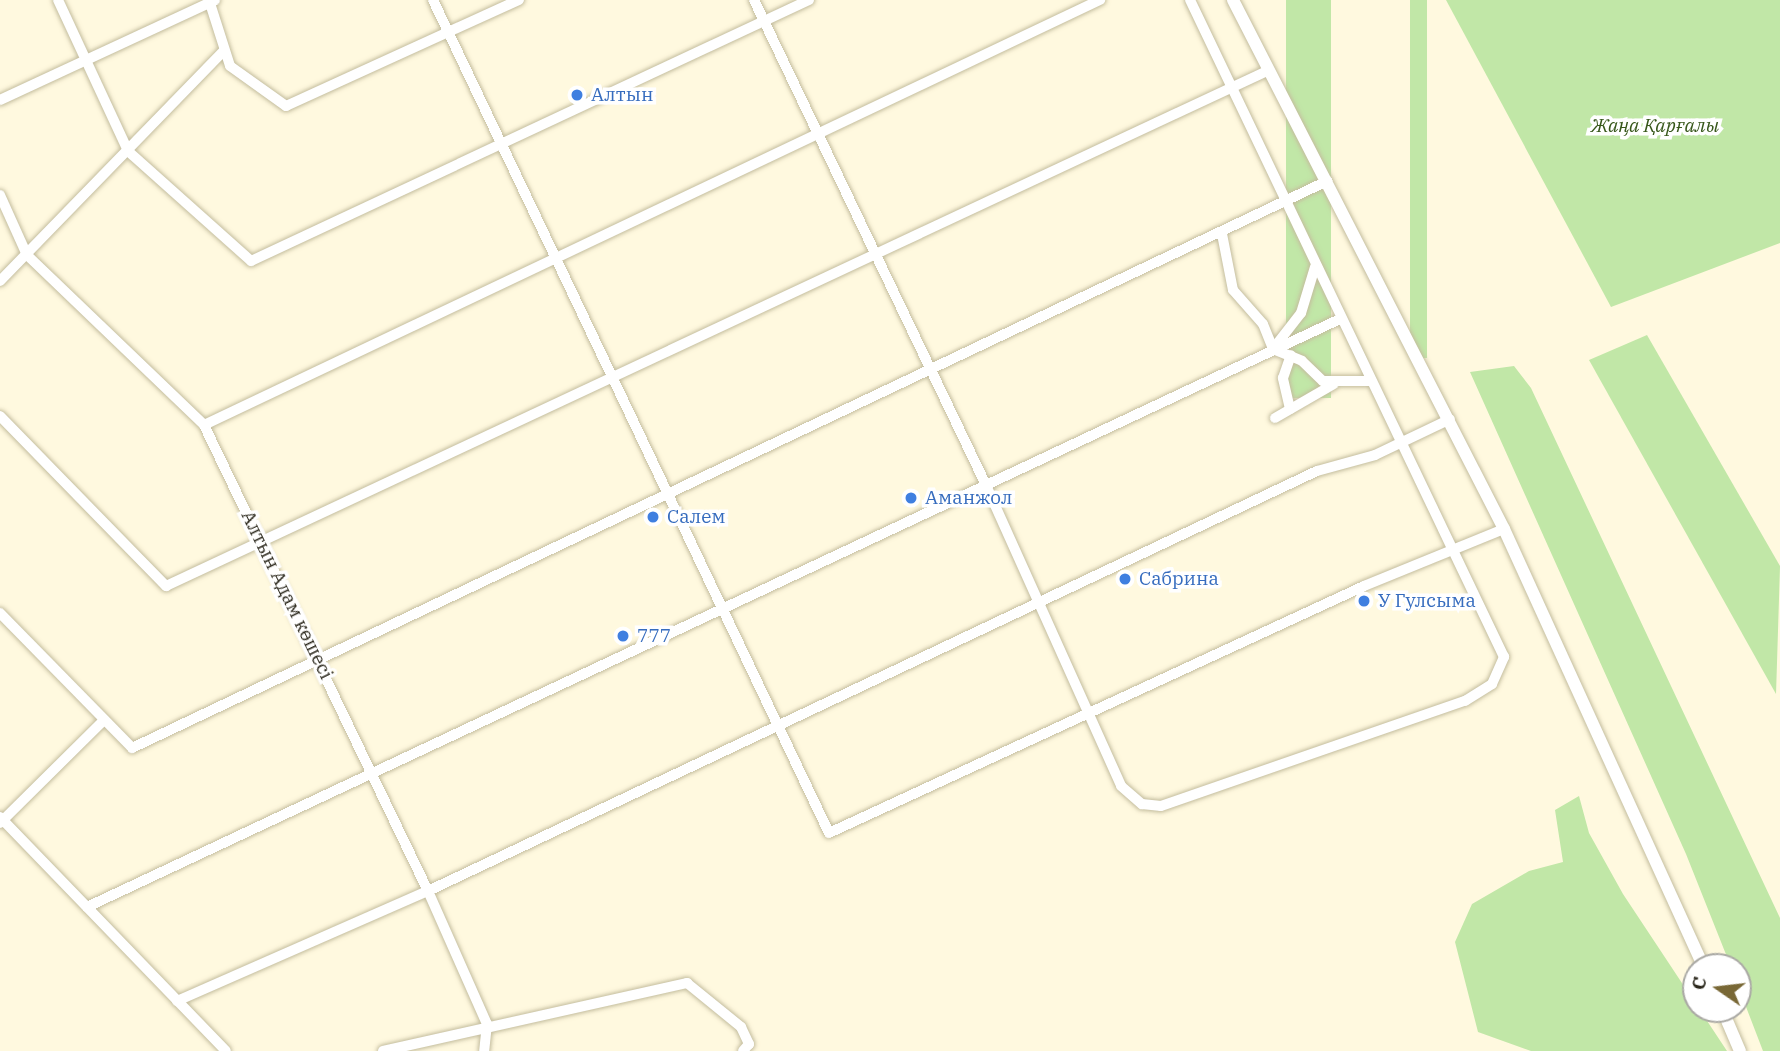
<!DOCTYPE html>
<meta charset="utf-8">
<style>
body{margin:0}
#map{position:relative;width:1780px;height:1051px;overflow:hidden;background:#fff9df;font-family:"IBM Plex Serif",serif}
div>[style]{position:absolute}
.green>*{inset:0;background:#c1e7a7;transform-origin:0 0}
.roads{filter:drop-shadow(0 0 2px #c4bd9e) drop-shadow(0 0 2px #c4bd9e)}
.minor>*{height:10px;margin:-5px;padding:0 5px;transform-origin:5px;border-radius:5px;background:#fff}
.major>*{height:12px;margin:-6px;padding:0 6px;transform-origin:6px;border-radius:6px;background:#fff}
.dots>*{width:19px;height:19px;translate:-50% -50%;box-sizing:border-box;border:4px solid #fff;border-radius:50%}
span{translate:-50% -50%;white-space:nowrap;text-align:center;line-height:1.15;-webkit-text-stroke:7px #fff;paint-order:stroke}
.shop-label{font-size:19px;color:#366cbe}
.left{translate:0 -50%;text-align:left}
.park-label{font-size:19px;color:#37571a;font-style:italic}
.street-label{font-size:19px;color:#2b281c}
.north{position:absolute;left:1682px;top:953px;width:70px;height:70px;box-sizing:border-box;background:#fff;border:2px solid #aaa9a4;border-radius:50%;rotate:284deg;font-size:19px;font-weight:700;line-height:28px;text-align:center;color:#2b281c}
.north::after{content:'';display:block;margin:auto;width:24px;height:32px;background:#796836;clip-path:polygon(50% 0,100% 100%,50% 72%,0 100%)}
</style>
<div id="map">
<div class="green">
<i style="left:1286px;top:0;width:45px;height:398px"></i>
<i style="left:1410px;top:0;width:17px;height:358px"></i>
<i style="clip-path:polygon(1446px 0,1780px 0,1780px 243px,1611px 307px)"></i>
<i style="clip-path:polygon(1647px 335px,1780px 566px,1776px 694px,1589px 360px)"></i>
<i style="clip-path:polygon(1514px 366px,1531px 388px,1780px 918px,1780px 1051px,1763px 1051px,1738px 986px,1738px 967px,1731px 967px,1686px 854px,1470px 372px)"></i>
<i style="clip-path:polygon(1579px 796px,1589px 833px,1623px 894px,1727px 1051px,1531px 1051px,1478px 1032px,1455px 942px,1472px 904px,1529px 871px,1563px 862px,1555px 810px)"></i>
</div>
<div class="roads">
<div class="minor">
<i style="left:58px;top:0;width:166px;rotate:65.1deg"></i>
<i style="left:128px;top:151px;width:165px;rotate:41.8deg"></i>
<i style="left:251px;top:261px;width:616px;rotate:-25.07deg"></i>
<i style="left:209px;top:0;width:69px;rotate:72.3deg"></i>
<i style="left:230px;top:66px;width:69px;rotate:35.5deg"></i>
<i style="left:286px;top:106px;width:256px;rotate:-24.5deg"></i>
<i style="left:433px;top:0;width:922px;rotate:64.57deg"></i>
<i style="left:829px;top:833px;width:589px;rotate:-24.78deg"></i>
<i style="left:1364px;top:586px;width:151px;rotate:-22.2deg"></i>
<i style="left:754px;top:0;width:535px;rotate:64.44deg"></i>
<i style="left:985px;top:483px;width:332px;rotate:65.8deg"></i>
<i style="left:1121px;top:786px;width:28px;rotate:41deg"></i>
<i style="left:1142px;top:804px;width:19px;rotate:6deg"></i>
<i style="left:1161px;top:806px;width:322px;rotate:-19.1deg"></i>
<i style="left:1465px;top:701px;width:32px;rotate:-32deg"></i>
<i style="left:1492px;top:684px;width:30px;rotate:-66deg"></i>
<i style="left:1504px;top:657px;width:728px;rotate:-115.54deg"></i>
<i style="left:0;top:100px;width:237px;rotate:-24.9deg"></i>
<i style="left:0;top:195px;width:66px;rotate:65.8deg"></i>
<i style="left:27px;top:255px;width:245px;rotate:43.8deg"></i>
<i style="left:204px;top:425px;width:517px;rotate:64.33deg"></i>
<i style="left:428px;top:891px;width:145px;rotate:66.1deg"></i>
<i style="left:487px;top:1024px;width:27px;rotate:96deg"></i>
<i style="left:1222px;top:234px;width:57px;rotate:78.9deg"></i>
<i style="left:1233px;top:290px;width:45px;rotate:48.6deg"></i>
<i style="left:1263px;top:324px;width:27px;rotate:68deg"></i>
<i style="left:1315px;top:267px;width:48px;rotate:106.9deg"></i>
<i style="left:1301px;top:313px;width:46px;rotate:127.9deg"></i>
<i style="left:1273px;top:349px;width:31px;rotate:22deg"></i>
<i style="left:1302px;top:361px;width:29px;rotate:44deg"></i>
<i style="left:1323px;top:381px;width:48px"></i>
<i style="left:0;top:281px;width:320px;rotate:-45.8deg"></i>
<i style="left:1290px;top:409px;width:32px;rotate:-103deg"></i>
<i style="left:1283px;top:378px;width:24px;rotate:-71deg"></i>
<i style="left:0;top:416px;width:238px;rotate:45.7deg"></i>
<i style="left:166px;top:586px;width:1215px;rotate:-25.07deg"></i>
<i style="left:1275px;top:418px;width:68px;rotate:-30deg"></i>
<i style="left:204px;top:425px;width:992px;rotate:-25.38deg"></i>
<i style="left:0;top:613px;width:189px;rotate:45.6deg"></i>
<i style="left:132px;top:748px;width:1323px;rotate:-25.38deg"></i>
<i style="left:0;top:817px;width:325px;rotate:46deg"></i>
<i style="left:0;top:823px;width:146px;rotate:-44.7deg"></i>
<i style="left:87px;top:907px;width:1386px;rotate:-25.14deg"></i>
<i style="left:177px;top:1001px;width:274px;rotate:-23.7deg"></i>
<i style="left:428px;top:891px;width:983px;rotate:-25.29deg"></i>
<i style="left:1317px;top:471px;width:60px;rotate:-15.4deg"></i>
<i style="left:1375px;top:455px;width:83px;rotate:-25.6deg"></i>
<i style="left:383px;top:1051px;width:312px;rotate:-12.6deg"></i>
<i style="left:687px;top:983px;width:70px;rotate:39.2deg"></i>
<i style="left:741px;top:1027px;width:19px;rotate:65deg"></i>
<i style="left:749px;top:1044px;width:9px;rotate:131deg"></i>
</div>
<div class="major">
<i style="left:1233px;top:0;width:594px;rotate:62.87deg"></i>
<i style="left:1504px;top:529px;width:482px;rotate:65.5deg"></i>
<i style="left:1722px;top:1009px;width:46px;rotate:66.8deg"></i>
</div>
</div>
<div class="dots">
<i style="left:577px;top:95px;background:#3f7fe0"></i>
<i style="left:911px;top:498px;background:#3f7fe0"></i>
<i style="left:653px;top:517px;background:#3f7fe0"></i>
<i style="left:1125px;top:579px;background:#3f7fe0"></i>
<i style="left:1364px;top:601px;background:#3f7fe0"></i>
<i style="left:623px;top:636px;background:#3f7fe0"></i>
</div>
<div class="shop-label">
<span class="left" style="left:591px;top:95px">Алтын</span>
<span class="left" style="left:925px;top:498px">Аманжол</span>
<span class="left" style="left:667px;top:517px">Салем</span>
<span class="left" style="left:1139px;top:579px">Сабрина</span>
<span class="left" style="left:1378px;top:601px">У Гулсыма</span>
<span class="left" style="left:637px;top:636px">777</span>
</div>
<div class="park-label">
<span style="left:1655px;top:126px">Жаңа Қарғалы</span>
</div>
<div class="street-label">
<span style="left:287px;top:595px;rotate:64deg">Алтын Адам көшесі</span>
</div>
<div class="north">С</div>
</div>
